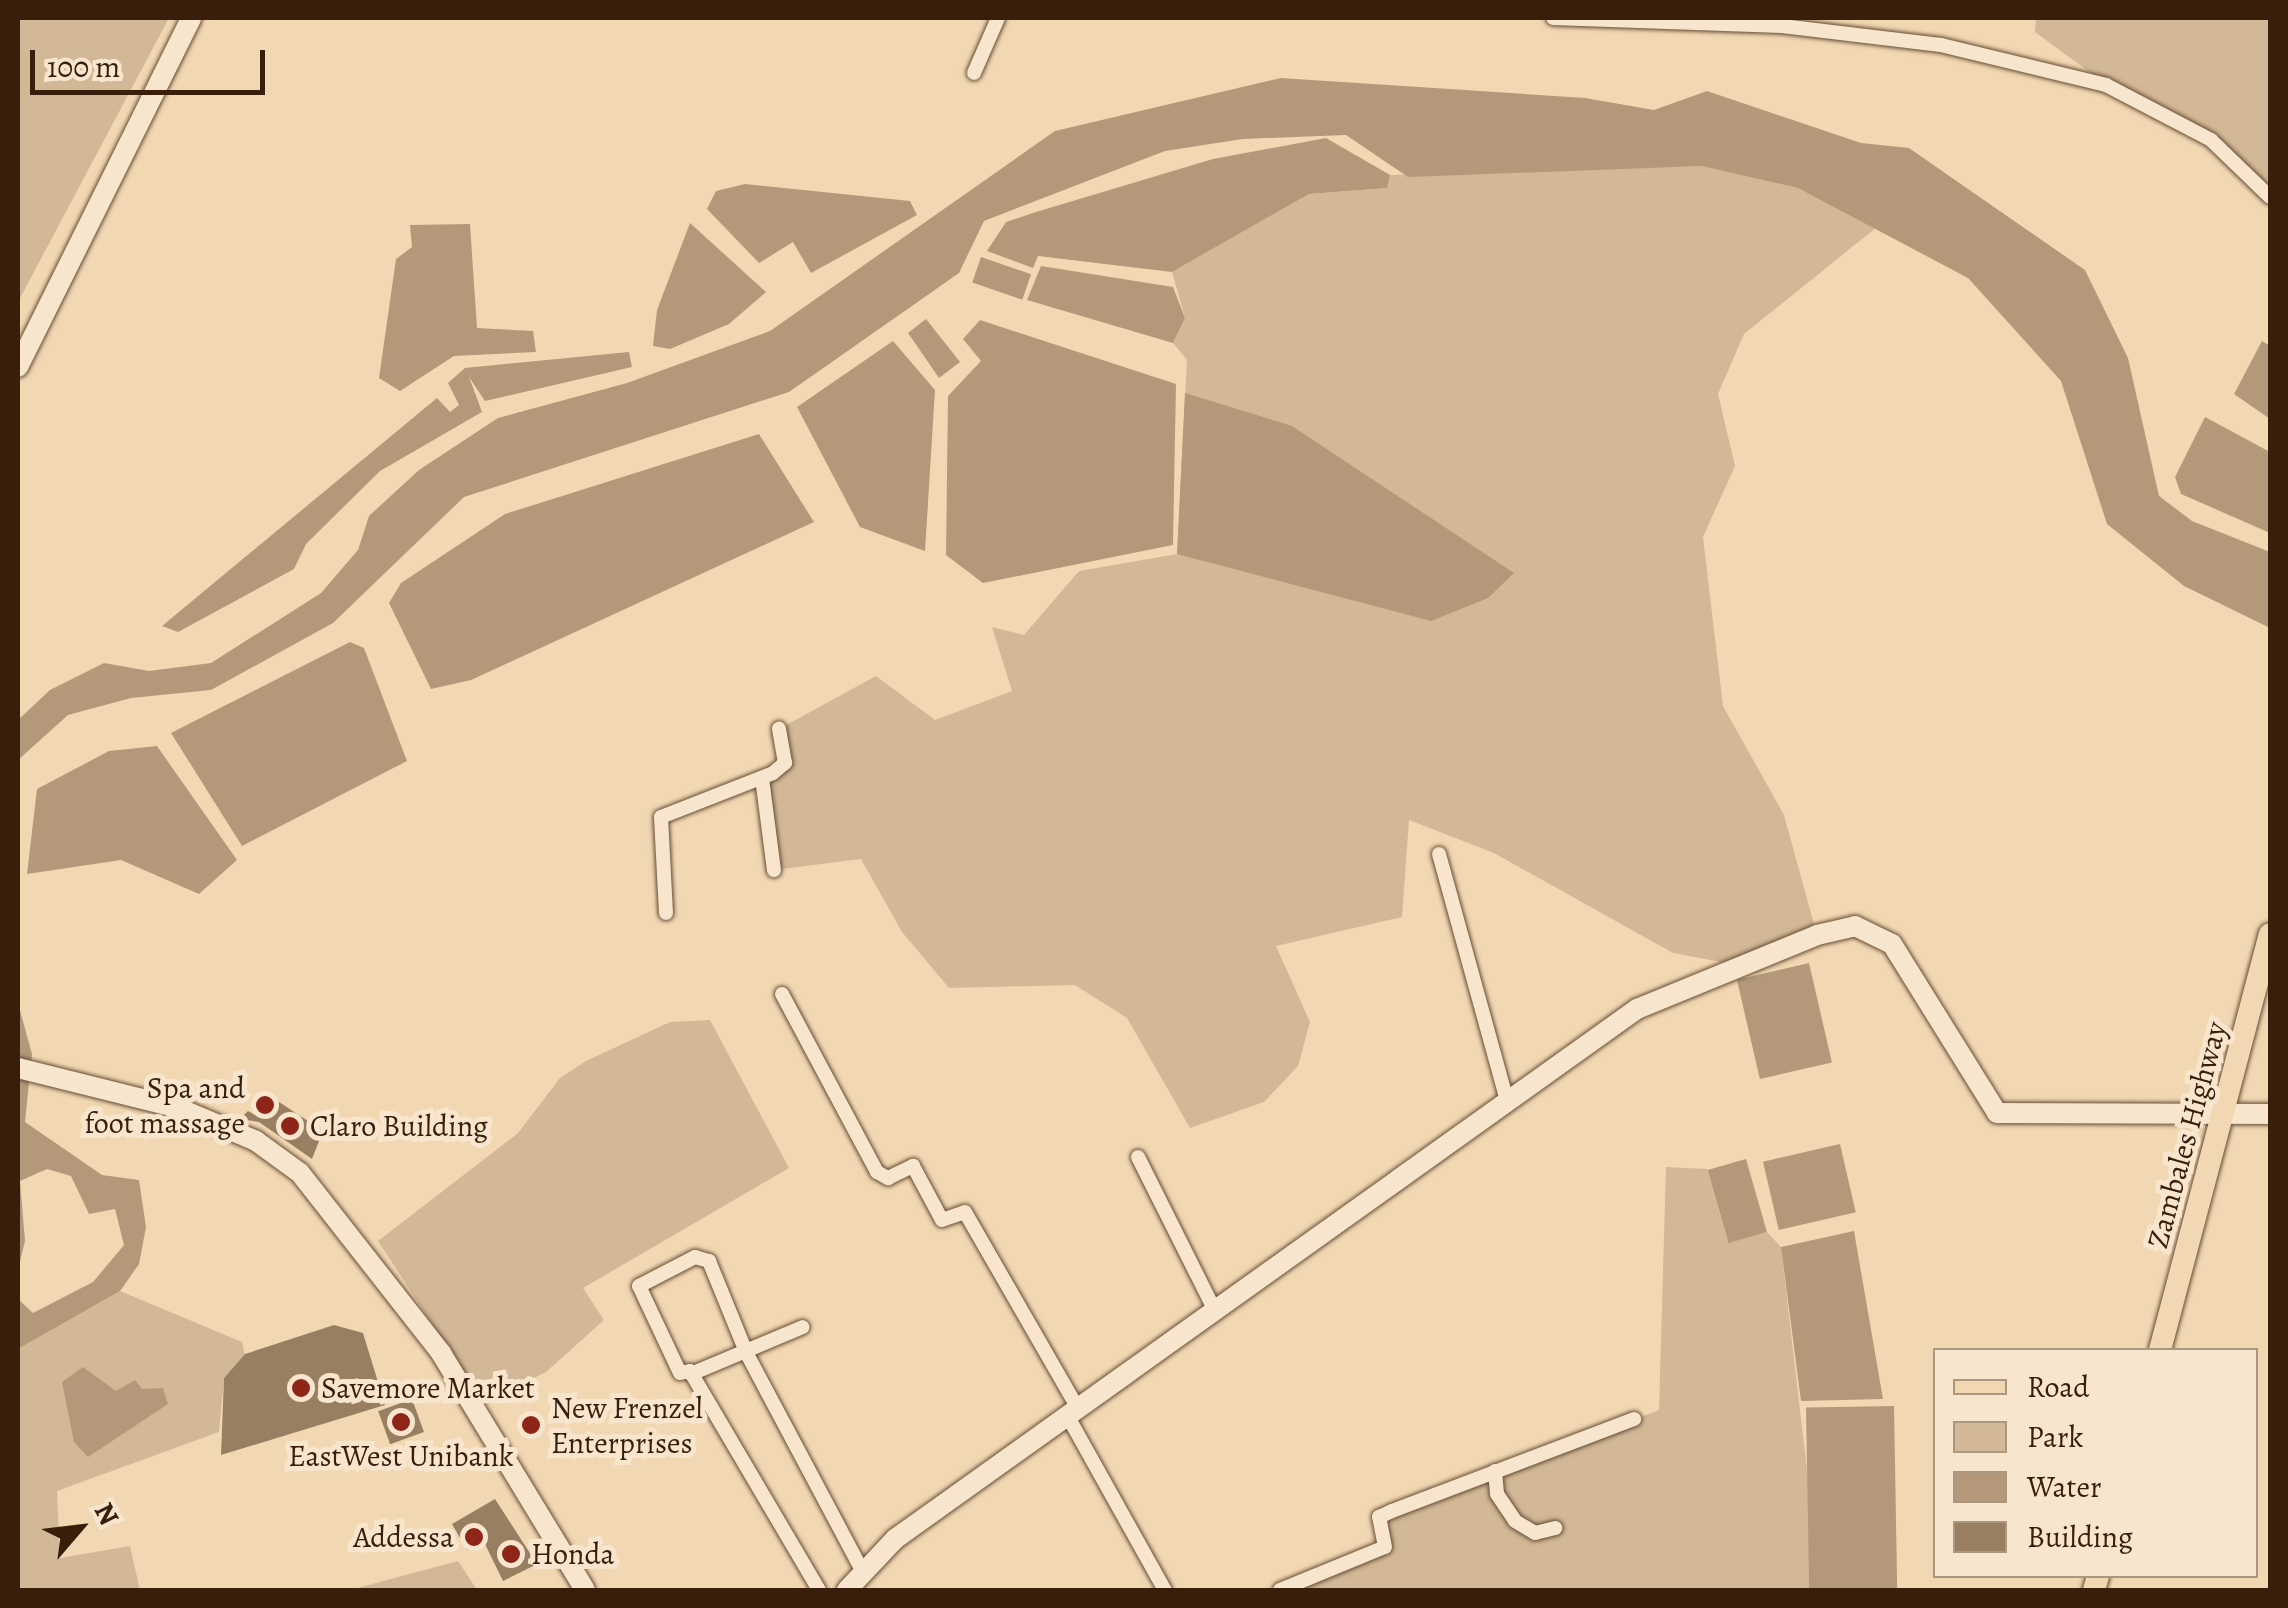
<!DOCTYPE html>
<style>
body{margin:0}
#map{position:relative;width:2288px;height:1608px;overflow:hidden;background:#f2d8b2;font-family:Alegreya,serif}
div>[style]{position:absolute}
.green>*{inset:0;background:#d2b896}
.water>*{inset:0;background:#b39979;transform-origin:0 0}
.building>*{inset:0;background:#997f62;transform-origin:0 0}
.roads{filter:drop-shadow(0 0 2px #664c35) drop-shadow(0 0 2px #664c35)}
.street>*{height:14px;margin:-7px;padding:0 7px;transform-origin:7px;border-radius:7px;background:#f7e6cd}
.secondary>*{height:20px;margin:-10px;padding:0 10px;transform-origin:10px;border-radius:10px;background:#f7e6cd}
.primary>*{height:22px;margin:-11px;padding:0 11px;transform-origin:11px;border-radius:11px;background:#f2d8b2}
.dots>*{width:28px;height:28px;translate:-50% -50%;box-sizing:border-box;border:5px solid #f7e6cd;border-radius:50%}
span{translate:-50% -50%;white-space:nowrap;text-align:center;line-height:1.15;-webkit-text-stroke:10px #f7e6cd;paint-order:stroke}
.poi-label{font-size:30px;color:#381e0b}
.right{translate:-100% -50%;text-align:right}
.left{translate:0 -50%;text-align:left}
.street-label{font-size:30px;color:#381e0b}
.frame{position:absolute;inset:0;border:20px solid #381e0b;pointer-events:none}
.legend{position:absolute;left:1933px;top:1348px;width:325px;height:230px;box-sizing:border-box;background:#f7e6cd;border:2px solid #ab967f;margin:0;padding:12px 18px;list-style:none;font-size:30px;color:#381e0b}
.legend li{display:flex;align-items:center;gap:20px;height:50px}
.legend b{width:50px;border:2px solid #ab967f}
.north{position:absolute;left:30px;top:1478px;width:100px;height:100px;-webkit-text-stroke:8px #f7e6cd;paint-order:stroke;rotate:62deg;font-size:28px;font-weight:700;line-height:40px;text-align:center;color:#381e0b}
.north::after{content:'';display:block;margin:auto;width:35px;height:45px;background:#381e0b;clip-path:polygon(50% 0,100% 100%,50% 72%,0 100%)}
.scale{position:absolute;left:30px;top:50px;width:235px;height:45px;box-sizing:border-box;border:5px solid #381e0b;border-top:0;padding-left:12px;font-size:30px;line-height:35px;white-space:nowrap;color:#381e0b;-webkit-text-stroke:8px #f7e6cd;paint-order:stroke}
</style>
<div id="map">
<div class="green">
<i style="clip-path:polygon(18px 18px,169px 18px,18px 302px)"></i>
<i style="clip-path:polygon(2036px 18px,2270px 18px,2270px 192px,2208px 131px,2103px 82px,2035px 32px)"></i>
<i style="clip-path:polygon(1701px 166px,1798px 188px,1877px 227px,1744px 334px,1718px 394px,1735px 466px,1703px 537px,1723px 706px,1784px 815px,1817px 935px,1732px 964px,1673px 953px,1494px 853px,1409px 820px,1402px 917px,1276px 946px,1310px 1022px,1298px 1066px,1264px 1102px,1190px 1128px,1127px 1018px,1075px 985px,949px 988px,902px 932px,861px 859px,774px 870px,763px 778px,785px 763px,779px 729px,876px 676px,935px 720px,1012px 691px,992px 627px,1024px 635px,1079px 571px,1177px 554px,1187px 360px,1173px 343px,1185px 318px,1172px 272px,1309px 194px,1387px 188px,1390px 175px)"></i>
<i style="clip-path:polygon(710px 1020px,789px 1168px,583px 1288px,604px 1320px,546px 1372px,484px 1403px,378px 1241px,518px 1133px,560px 1078px,586px 1061px,670px 1022px)"></i>
<i style="clip-path:polygon(1666px 1167px,1707px 1169px,1728px 1242px,1767px 1232px,1781px 1247px,1821px 1590px,1276px 1590px,1384px 1547px,1379px 1517px,1659px 1410px)"></i>
<i style="clip-path:polygon(120px 1291px,242px 1342px,245px 1354px,224px 1378px,219px 1432px,57px 1491px,60px 1558px,130px 1546px,140px 1590px,18px 1590px,18px 1349px)"></i>
<i style="clip-path:polygon(458px 1561px,477px 1590px,350px 1590px)"></i>
</div>
<div class="water">
<i style="clip-path:polygon(1281px 78px,1585px 98px,1654px 110px,1707px 91px,1861px 143px,1909px 148px,2085px 270px,2128px 358px,2159px 496px,2192px 521px,2270px 552px,2270px 628px,2184px 586px,2107px 524px,2061px 381px,1968px 278px,1798px 188px,1701px 166px,1408px 177px,1346px 135px,1243px 139px,1165px 151px,984px 221px,959px 273px,789px 392px,464px 497px,333px 623px,211px 690px,131px 698px,68px 715px,18px 760px,18px 720px,50px 690px,104px 663px,149px 671px,211px 663px,321px 593px,358px 550px,369px 516px,419px 470px,498px 418px,627px 383px,770px 331px,1055px 131px)"></i>
<i style="clip-path:polygon(1326px 138px,1390px 175px,1387px 188px,1309px 194px,1172px 272px,1038px 256px,1033px 268px,987px 251px,1006px 222px,1036px 212px,1213px 159px)"></i>
<i style="clip-path:polygon(745px 184px,910px 201px,917px 215px,811px 273px,793px 242px,759px 263px,707px 209px,716px 191px)"></i>
<i style="clip-path:polygon(690px 223px,766px 292px,729px 324px,670px 349px,653px 346px,657px 310px)"></i>
<i style="clip-path:polygon(470px 224px,477px 328px,533px 331px,536px 352px,454px 356px,400px 391px,379px 378px,396px 259px,412px 247px,410px 225px)"></i>
<i style="left:981px;top:257px;width:53px;height:27px;rotate:19deg"></i>
<i style="clip-path:polygon(1041px 266px,1173px 287px,1185px 318px,1173px 343px,1027px 300px)"></i>
<i style="clip-path:polygon(926px 319px,960px 362px,939px 378px,908px 333px)"></i>
<i style="clip-path:polygon(980px 320px,1176px 384px,1173px 545px,983px 583px,946px 555px,948px 396px,981px 361px,963px 339px)"></i>
<i style="clip-path:polygon(893px 341px,935px 390px,925px 551px,860px 527px,797px 407px)"></i>
<i style="clip-path:polygon(2262px 341px,2270px 346px,2270px 419px,2234px 394px)"></i>
<i style="clip-path:polygon(629px 352px,632px 367px,485px 401px,469px 377px,482px 412px,380px 471px,306px 544px,294px 569px,178px 632px,162px 626px,437px 398px,450px 412px,459px 405px,448px 383px,465px 368px)"></i>
<i style="clip-path:polygon(1185px 393px,1292px 426px,1514px 573px,1488px 598px,1431px 621px,1177px 554px)"></i>
<i style="clip-path:polygon(2205px 417px,2270px 452px,2270px 533px,2181px 494px,2175px 477px)"></i>
<i style="clip-path:polygon(759px 434px,814px 522px,471px 680px,431px 689px,389px 603px,401px 583px,505px 514px)"></i>
<i style="clip-path:polygon(350px 642px,364px 648px,407px 761px,242px 846px,171px 733px)"></i>
<i style="clip-path:polygon(157px 746px,237px 860px,199px 894px,121px 860px,27px 874px,37px 789px,109px 751px)"></i>
<i style="left:1809px;top:963px;width:102px;height:74px;rotate:77deg"></i>
<i style="clip-path:polygon(18px 1003px,32px 1054px,25px 1122px,102px 1175px,139px 1180px,146px 1227px,139px 1264px,120px 1291px,18px 1349px,18px 1299px,33px 1313px,93px 1282px,124px 1245px,115px 1209px,89px 1214px,71px 1176px,47px 1169px,20px 1181px,25px 1241px,18px 1270px)"></i>
<i style="left:1840px;top:1144px;width:70px;height:79px;rotate:77deg"></i>
<i style="left:1746px;top:1159px;width:76px;height:40px;rotate:74deg"></i>
<i style="clip-path:polygon(1854px 1231px,1883px 1399px,1801px 1401px,1781px 1247px)"></i>
<i style="clip-path:polygon(83px 1367px,116px 1391px,135px 1380px,142px 1389px,163px 1388px,168px 1404px,88px 1457px,74px 1442px,62px 1382px)"></i>
<i style="left:1894px;top:1406px;width:184px;height:88px;rotate:89deg"></i>
</div>
<div class="building">
<i style="clip-path:polygon(267px 1094px,323px 1131px,312px 1159px,259px 1122px,240px 1119px,248px 1111px,255px 1115px)"></i>
<i style="clip-path:polygon(334px 1325px,363px 1333px,385px 1405px,221px 1455px,224px 1378px,245px 1354px)"></i>
<i style="left:412px;top:1399px;width:35px;height:36px;rotate:70deg"></i>
<i style="clip-path:polygon(495px 1499px,537px 1564px,503px 1581px,483px 1540px,467px 1550px,452px 1524px)"></i>
</div>
<div class="roads">
<div class="street">
<i style="left:1553px;top:18px;width:229px;rotate:2deg"></i>
<i style="left:1782px;top:26px;width:160px;rotate:6.8deg"></i>
<i style="left:1941px;top:45px;width:170px;rotate:13.6deg"></i>
<i style="left:2106px;top:85px;width:119px;rotate:27.6deg"></i>
<i style="left:2211px;top:140px;width:82px;rotate:44deg"></i>
<i style="left:974px;top:73px;width:60px;rotate:-66.4deg"></i>
<i style="left:762px;top:778px;width:93px;rotate:82.6deg"></i>
<i style="left:1439px;top:854px;width:252px;rotate:74.6deg"></i>
<i style="left:666px;top:913px;width:96px;rotate:-93deg"></i>
<i style="left:661px;top:817px;width:120px;rotate:-21.4deg"></i>
<i style="left:773px;top:773px;width:16px;rotate:-40deg"></i>
<i style="left:785px;top:763px;width:35px;rotate:-100deg"></i>
<i style="left:782px;top:994px;width:202px;rotate:61.9deg"></i>
<i style="left:877px;top:1172px;width:13px;rotate:29deg"></i>
<i style="left:888px;top:1178px;width:28px;rotate:-26deg"></i>
<i style="left:913px;top:1166px;width:61px;rotate:61.8deg"></i>
<i style="left:942px;top:1220px;width:24px;rotate:-19deg"></i>
<i style="left:965px;top:1212px;width:225px;rotate:60.1deg"></i>
<i style="left:1138px;top:1157px;width:172px;rotate:63.4deg"></i>
<i style="left:691px;top:1374px;width:121px;rotate:-22.8deg"></i>
<i style="left:1067px;top:1415px;width:201px;rotate:60.8deg"></i>
<i style="left:1495px;top:1471px;width:23px;rotate:85deg"></i>
<i style="left:1497px;top:1494px;width:32px;rotate:56deg"></i>
<i style="left:1515px;top:1521px;width:23px;rotate:31deg"></i>
<i style="left:1535px;top:1533px;width:21px;rotate:-14deg"></i>
<i style="left:819px;top:1590px;width:254px;rotate:-120.5deg"></i>
<i style="left:690px;top:1371px;width:10px;rotate:169deg"></i>
<i style="left:680px;top:1373px;width:96px;rotate:-115.2deg"></i>
<i style="left:639px;top:1286px;width:63px;rotate:-27.4deg"></i>
<i style="left:695px;top:1257px;width:15px;rotate:16deg"></i>
<i style="left:709px;top:1261px;width:100px;rotate:67.8deg"></i>
<i style="left:747px;top:1354px;width:247px;rotate:62deg"></i>
<i style="left:1280px;top:1590px;width:113px;rotate:-22.3deg"></i>
<i style="left:1385px;top:1547px;width:31px;rotate:-101deg"></i>
<i style="left:1379px;top:1517px;width:14px;rotate:-25deg"></i>
<i style="left:1392px;top:1511px;width:259px;rotate:-20.8deg"></i>
</div>
<div class="secondary">
<i style="left:18px;top:367px;width:390px;rotate:-63.6deg"></i>
<i style="left:18px;top:1068px;width:165px;rotate:14deg"></i>
<i style="left:178px;top:1108px;width:85px;rotate:22.9deg"></i>
<i style="left:256px;top:1141px;width:54px;rotate:36deg"></i>
<i style="left:300px;top:1173px;width:229px;rotate:51.9deg"></i>
<i style="left:441px;top:1353px;width:277px;rotate:58.7deg"></i>
<i style="left:847px;top:1590px;width:70px;rotate:-46.7deg"></i>
<i style="left:895px;top:1539px;width:912px;rotate:-35.54deg"></i>
<i style="left:1637px;top:1009px;width:195px;rotate:-22.3deg"></i>
<i style="left:1817px;top:935px;width:39px;rotate:-13deg"></i>
<i style="left:1855px;top:926px;width:41px;rotate:25.9deg"></i>
<i style="left:1892px;top:944px;width:199px;rotate:58.1deg"></i>
<i style="left:1997px;top:1113px;width:273px;rotate:0.2deg"></i>
</div>
<div class="primary">
<i style="left:2160px;top:1350px;width:430px;rotate:-75.2deg"></i>
<i style="left:2094px;top:1590px;width:15px;rotate:-74deg"></i>
</div>
</div>
<div class="dots">
<i style="left:265px;top:1105px;background:#8f2418"></i>
<i style="left:290px;top:1126px;background:#8f2418"></i>
<i style="left:301px;top:1388px;background:#8f2418"></i>
<i style="left:401px;top:1422px;background:#8f2418"></i>
<i style="left:531px;top:1425px;background:#8f2418"></i>
<i style="left:474px;top:1537px;background:#8f2418"></i>
<i style="left:511px;top:1554px;background:#8f2418"></i>
</div>
<div class="poi-label">
<span class="right" style="left:245px;top:1105px">Spa and<br>foot massage</span>
<span class="left" style="left:310px;top:1126px">Claro Building</span>
<span class="left" style="left:321px;top:1388px">Savemore Market</span>
<span class="left" style="left:551px;top:1425px">New Frenzel<br>Enterprises</span>
<span style="left:401px;top:1456px">EastWest Unibank</span>
<span class="right" style="left:454px;top:1537px">Addessa</span>
<span class="left" style="left:531px;top:1554px">Honda</span>
</div>
<div class="street-label">
<span style="left:2187px;top:1135px;rotate:-75deg">Zambales Highway</span>
</div>
<div class="frame"></div>
<ul class="legend">
<li><b style="height:12px;background:#f2d8b2"></b>Road</li>
<li><b style="height:28px;background:#d2b896"></b>Park</li>
<li><b style="height:28px;background:#b39979"></b>Water</li>
<li><b style="height:28px;background:#997f62"></b>Building</li>
</ul>
<div class="north">N</div>
<div class="scale">100 m</div>
</div>
